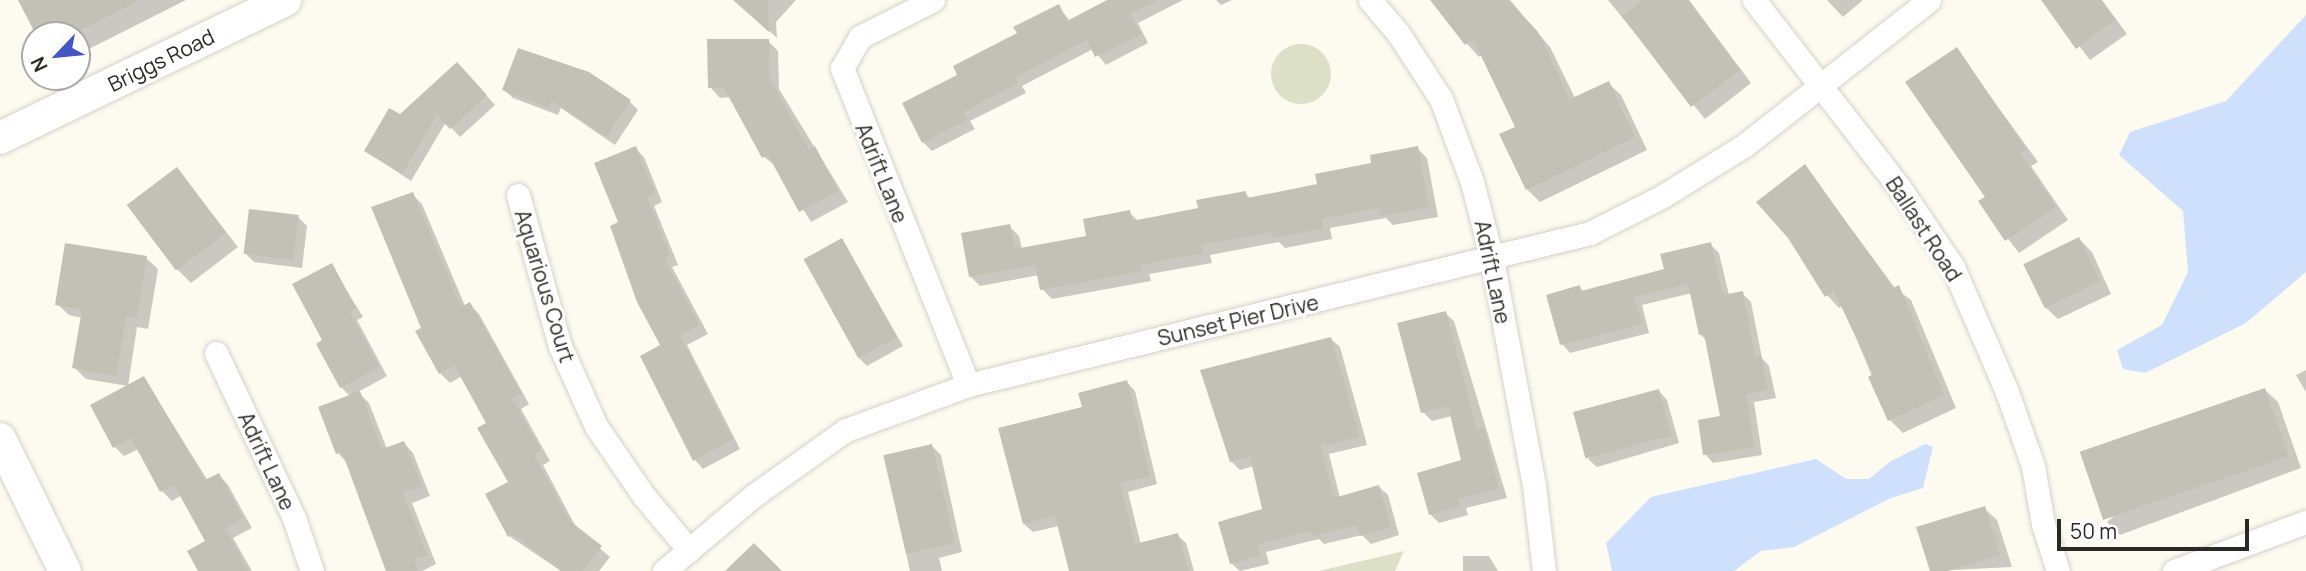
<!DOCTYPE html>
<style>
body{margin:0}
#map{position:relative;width:2306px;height:571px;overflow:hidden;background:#fdfbf0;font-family:Manrope,sans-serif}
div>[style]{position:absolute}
.green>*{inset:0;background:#dce0c7}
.round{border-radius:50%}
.water>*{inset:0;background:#cfe0fd}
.shadow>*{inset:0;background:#0003}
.building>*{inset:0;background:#c3c1b6;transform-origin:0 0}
.roads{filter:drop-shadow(0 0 2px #d5d2c8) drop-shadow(0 0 2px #d5d2c8)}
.street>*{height:23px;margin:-11.5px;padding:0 11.5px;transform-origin:11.5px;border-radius:11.5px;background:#fff}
.secondary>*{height:32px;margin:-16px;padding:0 16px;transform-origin:16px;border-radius:16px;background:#fff}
span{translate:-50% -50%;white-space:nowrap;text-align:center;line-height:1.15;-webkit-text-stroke:6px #fff;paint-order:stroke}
.street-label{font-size:21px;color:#2a2925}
.north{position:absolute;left:21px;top:21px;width:70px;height:70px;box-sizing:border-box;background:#fff;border:2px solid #aaa9a8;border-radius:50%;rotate:244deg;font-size:19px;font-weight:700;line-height:28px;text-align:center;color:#2a2925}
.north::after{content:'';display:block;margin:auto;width:24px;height:32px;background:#4256c9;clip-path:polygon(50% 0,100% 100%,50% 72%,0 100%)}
.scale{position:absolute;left:2057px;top:519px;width:192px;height:32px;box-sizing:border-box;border:4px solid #2a2925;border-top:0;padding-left:9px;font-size:21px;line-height:24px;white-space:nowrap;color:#2a2925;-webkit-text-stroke:5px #fff;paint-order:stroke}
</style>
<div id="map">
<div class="green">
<i class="round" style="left:1271px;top:44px;width:60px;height:60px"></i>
<i style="clip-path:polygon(1404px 551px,1395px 571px,1319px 571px)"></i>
</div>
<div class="water">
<i style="clip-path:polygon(2306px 15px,2306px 272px,2246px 323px,2145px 373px,2123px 369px,2117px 350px,2162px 325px,2188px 272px,2183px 211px,2119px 155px,2130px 132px,2226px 101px)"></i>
<i style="clip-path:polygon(1925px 444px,1933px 447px,1923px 488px,1891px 498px,1794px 547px,1761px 551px,1734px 571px,1612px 571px,1606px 543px,1651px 497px,1816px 459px,1846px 479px,1869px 479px,1891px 461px)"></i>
</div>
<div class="shadow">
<i style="clip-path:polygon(20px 0,186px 0,77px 55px,77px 35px,38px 35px)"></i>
<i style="clip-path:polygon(735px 0,796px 0,776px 22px,777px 38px)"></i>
<i style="clip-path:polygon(1111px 0,1183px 0,1138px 23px,1148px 43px,1106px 65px,1093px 49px,1022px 86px,1026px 93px,970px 121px,975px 129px,932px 151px,923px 142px,959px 75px,1058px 6px,1070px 21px)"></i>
<i style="clip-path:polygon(1216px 0,1232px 0,1221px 5px)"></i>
<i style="clip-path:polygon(1445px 0,1510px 0,1550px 47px,1575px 98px,1608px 83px,1621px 95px,1647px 150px,1540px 202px,1527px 189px,1517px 127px,1482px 54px,1479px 57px,1467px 44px,1438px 7px)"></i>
<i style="clip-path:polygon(1608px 0,1689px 0,1751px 83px,1705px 119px)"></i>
<i style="clip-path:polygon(1827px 0,1863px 0,1843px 17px)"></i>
<i style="clip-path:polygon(2043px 0,2102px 0,2127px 34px,2090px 60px)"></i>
<i style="clip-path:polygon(768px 41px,778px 51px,779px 89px,848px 202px,811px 222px,776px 166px,764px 157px,732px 97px,720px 98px,710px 87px)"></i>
<i style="clip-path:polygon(1956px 49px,2038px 162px,2031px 166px,2068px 220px,2019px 253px,1980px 202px,1987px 197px)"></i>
<i style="clip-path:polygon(466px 73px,495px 105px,460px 137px,446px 122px,411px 181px,366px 151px,400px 116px)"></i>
<i style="clip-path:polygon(504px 90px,630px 102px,638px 110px,615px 145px,561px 108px,558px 115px,513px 98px)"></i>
<i style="clip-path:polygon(635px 148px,644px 157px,662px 202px,654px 206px,678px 265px,672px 267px,708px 334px,687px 345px,740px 449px,703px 469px,695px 460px,663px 346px,620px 223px)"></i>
<i style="clip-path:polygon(1417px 148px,1427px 158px,1438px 217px,1393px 225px,1386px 218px,1330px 228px,1332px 239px,1285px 248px,1279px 242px,1210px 255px,1212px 263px,1149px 274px,1151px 281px,1052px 299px,1042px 289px,1039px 275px,980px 286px,970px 276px,1009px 226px,1019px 236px,1022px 249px,1088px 237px,1129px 212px,1138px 221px,1200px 210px,1245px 193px,1251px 199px,1319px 186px)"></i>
<i style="clip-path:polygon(1805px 166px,1895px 288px,1911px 300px,1956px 408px,1903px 433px,1890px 420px,1843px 306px,1839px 308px,1827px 295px)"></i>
<i style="clip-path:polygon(176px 169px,238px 247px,191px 283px,178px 270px)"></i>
<i style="clip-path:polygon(412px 194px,422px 204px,465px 306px,469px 304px,479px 314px,529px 404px,521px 409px,550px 461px,543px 465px,577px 529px,610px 557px,599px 571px,561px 571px,509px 536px,510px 482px,488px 424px,462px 376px,450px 383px,440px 373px,423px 329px)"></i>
<i style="clip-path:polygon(298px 217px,307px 226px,302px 268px,254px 262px,245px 253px)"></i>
<i style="clip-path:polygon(2079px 239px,2092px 252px,2111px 294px,2058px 319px,2045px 307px)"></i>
<i style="clip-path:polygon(842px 240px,903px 346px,867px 366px,858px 357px)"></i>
<i style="clip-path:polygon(1710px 244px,1719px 253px,1729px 295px,1742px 293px,1751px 302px,1762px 358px,1769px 366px,1776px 398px,1754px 402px,1762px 455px,1713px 463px,1705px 454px,1722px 418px,1708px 342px,1700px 334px,1692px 293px,1642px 305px,1649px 333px,1570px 353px,1562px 344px,1579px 287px,1584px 292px,1666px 271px)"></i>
<i style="clip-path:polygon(146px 258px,158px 269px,148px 329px,137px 327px,128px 386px,86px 379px,74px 367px,82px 318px,69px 315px,57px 304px)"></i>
<i style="clip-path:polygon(331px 265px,363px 317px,357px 320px,387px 376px,358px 392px,369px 403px,387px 449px,404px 443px,413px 453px,430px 496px,412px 503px,436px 564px,422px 571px,388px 571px,348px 464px,338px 453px,350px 396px,341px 387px,325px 341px)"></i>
<i style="clip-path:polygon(1445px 313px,1454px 321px,1507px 498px,1466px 508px,1468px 515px,1439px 523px,1430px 514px,1463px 461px,1452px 416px,1432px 421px,1423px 412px)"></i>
<i style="clip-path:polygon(1331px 339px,1340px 347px,1367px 445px,1329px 454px,1340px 498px,1379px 487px,1388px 495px,1399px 535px,1371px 544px,1362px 535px,1324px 544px,1319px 539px,1266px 552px,1269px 564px,1240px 571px,1231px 563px,1264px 511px,1254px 466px,1240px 470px,1231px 461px)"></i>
<i style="clip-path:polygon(2306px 370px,2306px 392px,2296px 375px)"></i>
<i style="clip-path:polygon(144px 378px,208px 481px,219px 475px,228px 485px,252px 528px,233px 538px,252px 571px,200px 571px,207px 542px,182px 495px,172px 501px,162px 491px,139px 449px,124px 456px,115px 447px)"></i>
<i style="clip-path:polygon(1127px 382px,1135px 391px,1157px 484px,1128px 492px,1141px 545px,1177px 535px,1186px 543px,1194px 571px,1071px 571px,1059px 526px,1033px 532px,1024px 524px,1084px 408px)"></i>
<i style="clip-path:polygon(2265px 390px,2278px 402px,2301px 468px,2120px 535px,2107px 522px)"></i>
<i style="clip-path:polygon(1659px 391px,1667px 400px,1679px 443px,1597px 467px,1588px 459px)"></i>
<i style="clip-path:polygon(932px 446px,941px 455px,962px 552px,939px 558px,942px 571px,910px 571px,885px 458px)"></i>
<i style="clip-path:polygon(1984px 508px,1997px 520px,2012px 567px,1932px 571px)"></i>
<i style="clip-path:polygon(1463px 556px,1489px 556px,1498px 571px,1463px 571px)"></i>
</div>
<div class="building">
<i style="clip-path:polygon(18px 0,140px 0,71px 35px,36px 35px)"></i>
<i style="clip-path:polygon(733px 0,768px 0,769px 32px)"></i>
<i style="clip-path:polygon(1107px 0,1158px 0,1130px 14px,1141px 34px,1095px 57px,1087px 40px,1015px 77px,1018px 83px,963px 112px,967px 120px,922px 143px,902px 103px,957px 75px,953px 66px,1017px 33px,1013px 27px,1059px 4px,1067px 21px)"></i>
<i style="clip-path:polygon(1430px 0,1508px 0,1538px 32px,1570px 99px,1609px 81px,1635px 137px,1526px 190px,1499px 134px,1515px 127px,1473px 39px,1465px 45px)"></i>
<i style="clip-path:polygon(1643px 0,1688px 0,1740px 70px,1691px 107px,1622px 16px)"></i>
<i style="clip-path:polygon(2041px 0,2101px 0,2115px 20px,2076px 49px)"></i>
<i style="clip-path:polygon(707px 39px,769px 39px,769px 77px,809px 150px,815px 146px,839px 191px,799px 212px,768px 155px,762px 158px,724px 88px,708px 88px)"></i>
<i style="clip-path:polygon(1957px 47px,2026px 149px,2020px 153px,2056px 207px,2005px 241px,1978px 201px,1985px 197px,1905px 82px)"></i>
<i style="clip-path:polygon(518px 48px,589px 72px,631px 100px,606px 137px,552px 101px,549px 108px,502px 90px)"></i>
<i style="clip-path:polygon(457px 62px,487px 95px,450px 129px,437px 115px,402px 174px,364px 151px,389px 108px,400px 114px)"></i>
<i style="clip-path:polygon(636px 146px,655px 193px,647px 197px,670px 256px,664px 258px,700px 325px,680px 336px,733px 439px,693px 461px,640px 356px,660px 345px,637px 302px,610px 226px,618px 222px,594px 163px)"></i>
<i style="clip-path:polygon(1418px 146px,1429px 207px,1381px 216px,1380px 208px,1321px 219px,1323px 229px,1273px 238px,1272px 232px,1201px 245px,1203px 253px,1140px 265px,1142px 271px,1040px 290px,1035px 265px,969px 277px,961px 233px,1010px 224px,1015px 249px,1086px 236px,1083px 219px,1130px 210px,1132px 221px,1198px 208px,1196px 200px,1246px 191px,1247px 198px,1317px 184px,1315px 174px,1371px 163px,1370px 155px)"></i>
<i style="clip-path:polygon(1805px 164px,1893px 288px,1899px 285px,1944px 395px,1888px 421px,1868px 377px,1873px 374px,1834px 291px,1825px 297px,1788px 238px,1756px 202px)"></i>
<i style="left:177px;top:167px;width:82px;height:63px;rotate:53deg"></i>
<i style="clip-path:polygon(413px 192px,461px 307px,470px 302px,521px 393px,512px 398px,541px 450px,534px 455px,570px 521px,602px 546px,582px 571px,561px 571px,513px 534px,508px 537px,485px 494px,508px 482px,477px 428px,486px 423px,454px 365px,439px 374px,415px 331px,421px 328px,371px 207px)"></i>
<i style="left:249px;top:209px;width:50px;height:45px;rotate:7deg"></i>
<i style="left:2079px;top:237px;width:49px;height:62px;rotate:64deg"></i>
<i style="left:842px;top:238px;width:113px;height:44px;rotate:61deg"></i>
<i style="clip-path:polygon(1711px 242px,1723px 295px,1743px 291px,1755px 356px,1761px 355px,1768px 390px,1746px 394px,1754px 447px,1703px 455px,1698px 420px,1720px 416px,1704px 334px,1699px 335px,1688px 284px,1634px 297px,1642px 324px,1560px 345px,1546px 295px,1580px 285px,1581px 291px,1664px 269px,1660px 254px)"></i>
<i style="clip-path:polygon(65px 243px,147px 256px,137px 318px,126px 316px,116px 376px,72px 368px,82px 309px,55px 305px)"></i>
<i style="clip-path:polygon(332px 263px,356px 308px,349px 311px,379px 367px,340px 388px,316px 344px,322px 340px,292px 284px)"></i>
<i style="clip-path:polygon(1446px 311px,1477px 429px,1484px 427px,1499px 489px,1458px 499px,1460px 506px,1429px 515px,1417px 473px,1461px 460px,1448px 406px,1421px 413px,1397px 323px)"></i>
<i style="clip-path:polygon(1331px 337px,1360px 437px,1321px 446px,1334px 498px,1379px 485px,1391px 527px,1360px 536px,1357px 525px,1313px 536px,1312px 531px,1258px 544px,1261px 555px,1230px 564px,1218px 522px,1262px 509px,1250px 457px,1230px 462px,1200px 370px)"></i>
<i style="clip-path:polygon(144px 376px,205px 480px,219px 473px,243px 518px,225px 528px,248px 571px,198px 571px,187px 551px,205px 541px,174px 485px,160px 492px,131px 438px,113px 448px,90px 405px)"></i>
<i style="clip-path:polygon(1127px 380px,1150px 476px,1120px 483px,1135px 544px,1178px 533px,1189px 571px,1069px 571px,1055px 516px,1023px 524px,998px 428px,1082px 407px,1078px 393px)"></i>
<i style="left:2265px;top:388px;width:72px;height:196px;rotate:71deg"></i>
<i style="left:1659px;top:389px;width:48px;height:89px;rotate:75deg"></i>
<i style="clip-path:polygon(360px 391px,382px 449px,404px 441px,422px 486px,403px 493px,427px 555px,414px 560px,418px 571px,386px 571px,342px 452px,336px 454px,318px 407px)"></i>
<i style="left:932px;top:444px;width:101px;height:50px;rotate:77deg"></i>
<i style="clip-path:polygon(1985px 506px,2000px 555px,1948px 571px,1930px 571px,1916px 527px)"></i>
<i style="clip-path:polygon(754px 543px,782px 571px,725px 571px)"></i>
</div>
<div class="roads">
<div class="street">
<i style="left:933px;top:0;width:82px;rotate:153.1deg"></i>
<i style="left:860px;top:37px;width:36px;rotate:120deg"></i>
<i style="left:842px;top:68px;width:341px;rotate:68.3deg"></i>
<i style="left:1370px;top:0;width:43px;rotate:49.7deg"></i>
<i style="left:1398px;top:33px;width:79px;rotate:56.9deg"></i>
<i style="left:1441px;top:99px;width:89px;rotate:69.5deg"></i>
<i style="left:1472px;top:182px;width:80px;rotate:75.4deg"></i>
<i style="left:1492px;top:259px;width:230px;rotate:79.5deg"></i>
<i style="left:1534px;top:485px;width:87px;rotate:83.4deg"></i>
<i style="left:1754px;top:0;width:237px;rotate:52.2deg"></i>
<i style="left:1899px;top:187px;width:97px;rotate:56deg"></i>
<i style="left:1953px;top:267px;width:136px;rotate:66.6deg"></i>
<i style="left:2007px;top:392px;width:78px;rotate:70.6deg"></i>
<i style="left:2033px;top:466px;width:59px;rotate:80.2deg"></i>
<i style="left:2043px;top:524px;width:49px;rotate:72.3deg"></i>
<i style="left:518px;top:195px;width:157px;rotate:74.5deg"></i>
<i style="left:560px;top:346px;width:88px;rotate:65.8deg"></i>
<i style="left:596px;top:426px;width:83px;rotate:55.7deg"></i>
<i style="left:643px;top:495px;width:72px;rotate:50.1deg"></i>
<i style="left:216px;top:353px;width:183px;rotate:64.7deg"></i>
<i style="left:294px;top:518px;width:56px;rotate:71.2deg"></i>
<i style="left:664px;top:571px;width:116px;rotate:-40.1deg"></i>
<i style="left:753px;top:496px;width:114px;rotate:-35.4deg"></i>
<i style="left:846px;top:430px;width:130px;rotate:-20.2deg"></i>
<i style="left:968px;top:385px;width:640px;rotate:-13.73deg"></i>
<i style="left:1590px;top:233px;width:82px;rotate:-26.9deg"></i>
<i style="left:1663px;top:196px;width:97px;rotate:-31.9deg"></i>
<i style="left:1745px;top:145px;width:234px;rotate:-38.2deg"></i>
<i style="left:2174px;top:571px;width:141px;rotate:-20.4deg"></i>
</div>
<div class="secondary">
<i style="left:0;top:138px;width:317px;rotate:-25.8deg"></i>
<i style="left:0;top:439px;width:147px;rotate:63.8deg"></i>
</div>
</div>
<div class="street-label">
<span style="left:161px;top:60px;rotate:-26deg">Briggs Road</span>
<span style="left:882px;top:173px;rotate:68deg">Adrift Lane</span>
<span style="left:1924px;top:229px;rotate:57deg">Ballast Road</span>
<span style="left:1493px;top:272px;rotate:78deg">Adrift Lane</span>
<span style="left:545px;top:286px;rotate:73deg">Aquarious Court</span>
<span style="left:1238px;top:320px;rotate:-13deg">Sunset Pier Drive</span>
<span style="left:267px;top:461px;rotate:65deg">Adrift Lane</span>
</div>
<div class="north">N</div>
<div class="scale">50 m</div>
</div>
